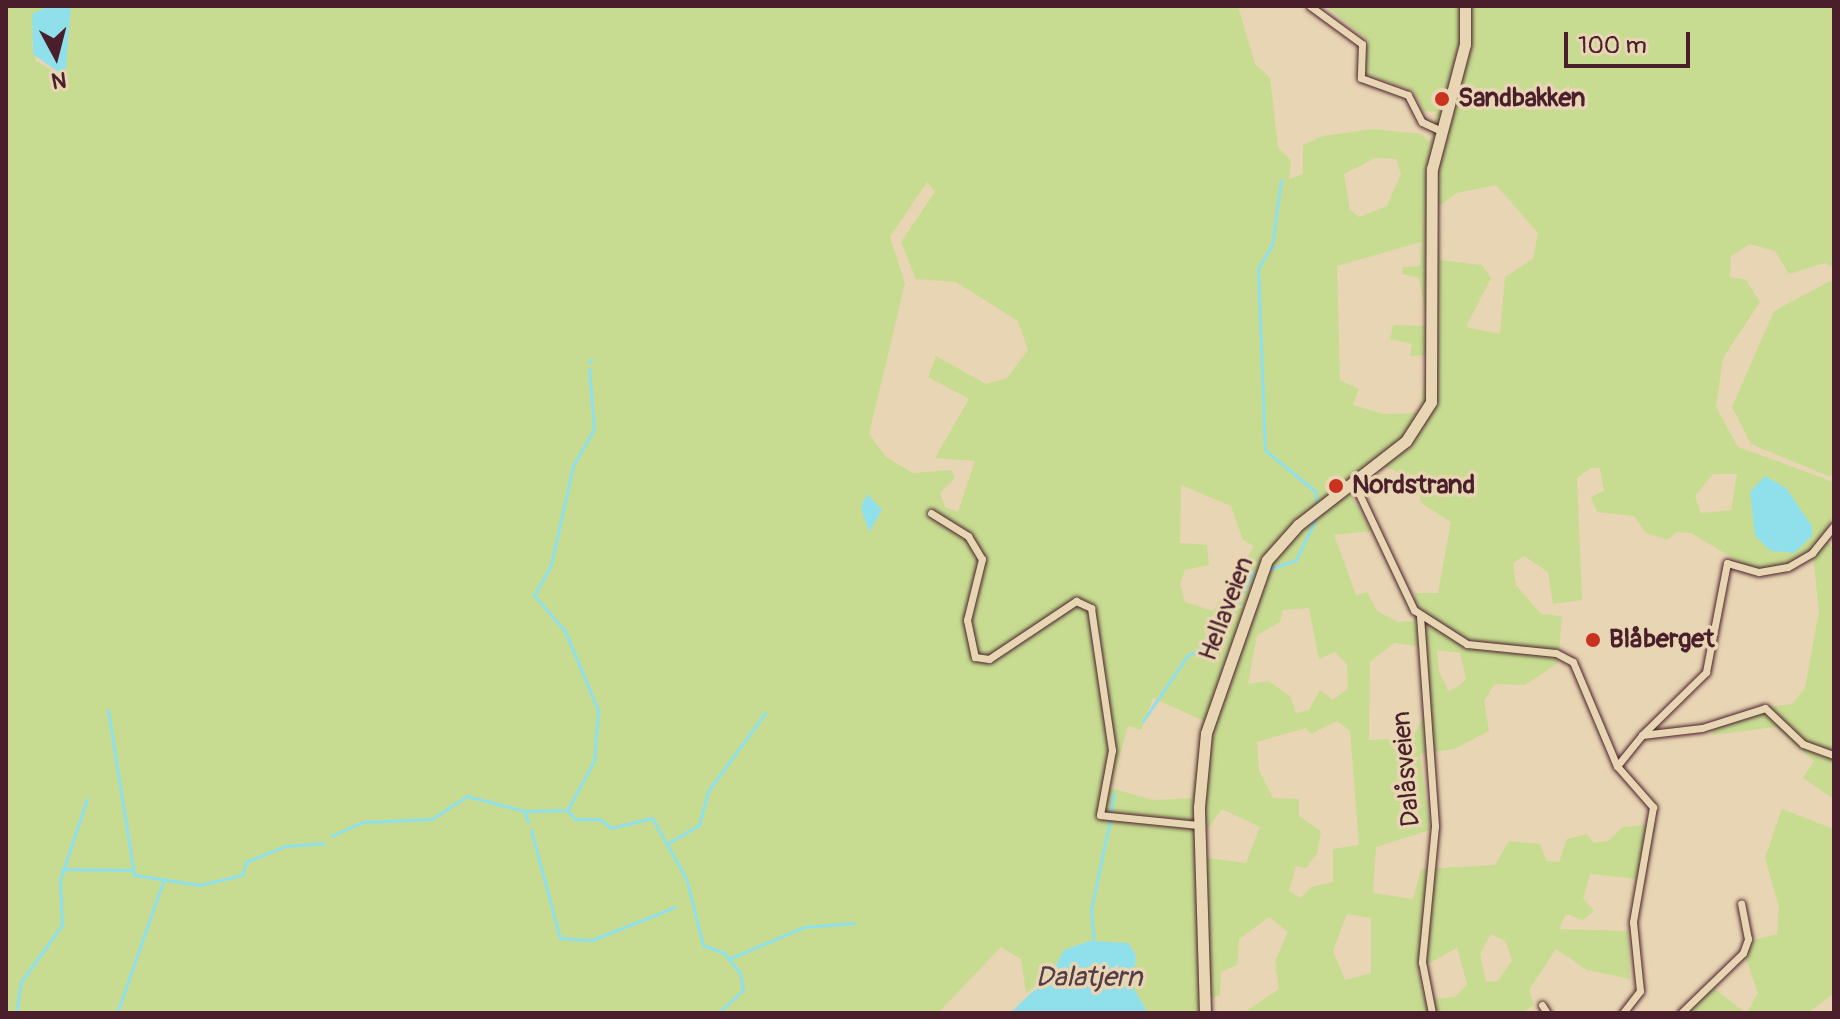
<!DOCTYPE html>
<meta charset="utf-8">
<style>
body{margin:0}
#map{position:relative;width:1840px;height:1019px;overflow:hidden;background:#e8d5b3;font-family:Pangolin,sans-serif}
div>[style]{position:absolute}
.green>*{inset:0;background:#c7dc91}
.water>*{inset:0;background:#90e0eb}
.stream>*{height:3px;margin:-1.5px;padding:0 1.5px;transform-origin:1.5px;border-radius:1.5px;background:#90e0eb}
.roads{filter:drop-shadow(0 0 2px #4a1f2b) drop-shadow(0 0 2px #4a1f2b)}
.minor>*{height:7px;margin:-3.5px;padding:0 3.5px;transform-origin:3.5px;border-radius:3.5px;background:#e8d5b3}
.primary>*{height:11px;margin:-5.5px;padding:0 5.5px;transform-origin:5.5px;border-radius:5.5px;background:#e8d5b3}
.dots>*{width:22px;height:22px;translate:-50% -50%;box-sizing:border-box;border:4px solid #e8d5b3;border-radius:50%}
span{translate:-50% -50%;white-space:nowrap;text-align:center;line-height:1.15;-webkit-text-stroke:7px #e8d5b3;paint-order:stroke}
.poi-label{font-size:26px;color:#4a1f2b;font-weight:700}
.left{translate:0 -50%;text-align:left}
.street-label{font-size:26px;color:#4a1f2b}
.water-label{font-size:28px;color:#543c48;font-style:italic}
.frame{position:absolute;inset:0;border:8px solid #4a1f2b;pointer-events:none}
.north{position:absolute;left:16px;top:16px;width:80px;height:80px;-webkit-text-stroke:6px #e8d5b3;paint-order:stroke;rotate:173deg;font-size:22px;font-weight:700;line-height:32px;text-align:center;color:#4a1f2b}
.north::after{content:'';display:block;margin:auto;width:28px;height:36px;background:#4a1f2b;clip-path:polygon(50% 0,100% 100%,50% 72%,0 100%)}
.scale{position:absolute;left:1564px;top:32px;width:126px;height:36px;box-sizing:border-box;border:4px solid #4a1f2b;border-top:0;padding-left:10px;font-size:24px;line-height:28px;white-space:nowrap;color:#4a1f2b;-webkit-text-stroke:6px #e8d5b3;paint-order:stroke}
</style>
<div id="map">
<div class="green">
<i style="clip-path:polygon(evenodd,6px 6px,49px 6px,34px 24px,32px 46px,36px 61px,64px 77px,71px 6px,1238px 6px,1255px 64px,1270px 78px,1278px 147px,1291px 160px,1289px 179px,1303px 174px,1303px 145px,1323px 136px,1373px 129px,1421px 134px,1430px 143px,1436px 112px,1423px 111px,1414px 91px,1364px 73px,1368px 40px,1326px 6px,1834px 6px,1834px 268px,1825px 263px,1789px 274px,1775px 251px,1750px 244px,1731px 256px,1730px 277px,1746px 280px,1760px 302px,1723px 358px,1716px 407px,1738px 447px,1834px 482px,1834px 515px,1822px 536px,1834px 549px,1834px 799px,1803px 778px,1814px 761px,1776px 727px,1713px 735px,1712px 728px,1746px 710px,1792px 704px,1805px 688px,1819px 611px,1813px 556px,1778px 569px,1749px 568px,1691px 533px,1676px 532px,1668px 540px,1646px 533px,1634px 516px,1597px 512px,1591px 497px,1604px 491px,1600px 468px,1591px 468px,1577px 478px,1582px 600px,1553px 604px,1548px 572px,1524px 556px,1513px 563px,1516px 585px,1541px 614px,1562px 616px,1558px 663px,1525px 685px,1495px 684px,1484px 700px,1489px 731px,1454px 749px,1420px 754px,1430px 830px,1376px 847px,1373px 893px,1413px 899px,1421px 869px,1495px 865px,1509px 841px,1540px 844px,1547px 861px,1559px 862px,1567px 839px,1587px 834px,1594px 843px,1608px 841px,1623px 827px,1656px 824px,1646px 880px,1590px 874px,1583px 898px,1594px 911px,1583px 920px,1566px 914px,1559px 929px,1628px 931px,1630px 979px,1587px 970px,1556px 949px,1529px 990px,1534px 1005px,1522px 1013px,1243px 1013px,1279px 989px,1275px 961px,1288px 932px,1269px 917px,1239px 939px,1237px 965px,1221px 972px,1220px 995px,1208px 999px,1211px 1013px,1148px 1013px,1133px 987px,1136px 955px,1128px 943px,1089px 941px,1064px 950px,1052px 973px,1026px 993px,1021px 959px,1001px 947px,938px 1013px,6px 1013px,6px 6px,1375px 158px,1396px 159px,1401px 174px,1387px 206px,1359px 217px,1350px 210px,1344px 174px,1375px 158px,6px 6px,927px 182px,935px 192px,901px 242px,916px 279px,956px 282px,1018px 321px,1028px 350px,1007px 378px,986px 384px,936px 356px,928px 377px,969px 399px,935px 458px,975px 461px,958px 512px,945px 507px,940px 493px,955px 478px,951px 470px,913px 473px,886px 457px,869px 434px,905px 283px,890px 237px,927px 182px,6px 6px,1496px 185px,1538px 233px,1533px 259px,1505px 277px,1500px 334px,1466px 327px,1491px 278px,1482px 265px,1440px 260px,1436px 208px,1457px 193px,1496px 185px,6px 6px,1421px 242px,1420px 266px,1403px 267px,1402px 274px,1419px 278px,1428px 326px,1393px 325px,1390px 339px,1412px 344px,1410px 356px,1429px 355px,1419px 413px,1384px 414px,1353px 405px,1359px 389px,1340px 380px,1337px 266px,1421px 242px,6px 6px,1383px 466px,1416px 479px,1421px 503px,1451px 522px,1438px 593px,1415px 593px,1414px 621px,1398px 622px,1377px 611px,1367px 592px,1356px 595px,1334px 535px,1371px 531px,1350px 493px,1383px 466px,6px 6px,1713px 474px,1737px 474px,1731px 510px,1701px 513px,1695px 496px,1713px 474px,6px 6px,1181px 485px,1231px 506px,1243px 540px,1254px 546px,1213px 611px,1185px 602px,1180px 584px,1185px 570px,1209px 565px,1207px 545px,1180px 543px,1181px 485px,6px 6px,1309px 608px,1319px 659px,1335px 652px,1347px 664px,1348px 688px,1333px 700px,1320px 690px,1309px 710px,1296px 713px,1290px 696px,1268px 681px,1248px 684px,1257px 635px,1280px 622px,1283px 610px,1309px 608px,6px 6px,1394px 643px,1422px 647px,1425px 715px,1412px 738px,1369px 740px,1370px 662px,1394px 643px,6px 6px,1437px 650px,1460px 653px,1466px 679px,1456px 688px,1448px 691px,1439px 671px,1437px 650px,6px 6px,1153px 698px,1202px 720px,1192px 798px,1152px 800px,1111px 788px,1128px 726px,1141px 730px,1153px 698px,6px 6px,1337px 721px,1350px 731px,1359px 845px,1333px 849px,1333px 882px,1311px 887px,1301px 898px,1289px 891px,1296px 866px,1306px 868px,1317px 853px,1321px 831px,1299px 816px,1299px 799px,1273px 798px,1259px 770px,1257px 742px,1306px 728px,1311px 734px,1337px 721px,6px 6px,1222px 809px,1260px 827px,1246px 863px,1208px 858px,1204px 865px,1205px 832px,1222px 809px,6px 6px,1347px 914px,1371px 918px,1371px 973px,1345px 980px,1333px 951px,1347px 914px,6px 6px,1491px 934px,1505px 941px,1512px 960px,1498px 981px,1486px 982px,1480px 954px,1491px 934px,6px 6px,1457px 948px,1467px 984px,1455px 997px,1425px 1000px,1418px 969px,1457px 948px)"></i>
<i style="clip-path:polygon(1834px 279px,1834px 476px,1828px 476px,1751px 444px,1732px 407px,1774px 311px)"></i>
<i style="clip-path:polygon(1782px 809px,1834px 829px,1834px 993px,1808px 1013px,1747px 1013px,1758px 993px,1745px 956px,1750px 941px,1777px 934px,1779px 907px,1765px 858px)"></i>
<i style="clip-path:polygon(1713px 988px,1746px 1013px,1688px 1012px)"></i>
</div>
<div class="water">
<i style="clip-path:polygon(49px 6px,71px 6px,65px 77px,33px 54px,32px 14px)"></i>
<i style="clip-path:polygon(1765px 476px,1786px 488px,1812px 526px,1812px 536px,1794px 553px,1771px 551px,1755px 536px,1750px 492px)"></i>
<i style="clip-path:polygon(867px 494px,882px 510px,869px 532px,861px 508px)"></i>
<i style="clip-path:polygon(1089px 941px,1128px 943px,1136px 955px,1133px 987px,1148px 1013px,1010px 1013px,1052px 973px,1064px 950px)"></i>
</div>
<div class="stream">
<i style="left:1281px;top:180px;width:66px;rotate:97.9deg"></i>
<i style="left:1272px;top:245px;width:27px;rotate:121deg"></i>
<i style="left:1258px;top:268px;width:182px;rotate:87.8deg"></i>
<i style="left:1265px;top:450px;width:65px;rotate:39.4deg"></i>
<i style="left:1315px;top:491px;width:9px;rotate:84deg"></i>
<i style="left:589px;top:362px;width:3px;rotate:-45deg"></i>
<i style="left:1270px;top:569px;width:28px;rotate:-19deg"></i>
<i style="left:1296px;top:560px;width:44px;rotate:-64.6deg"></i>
<i style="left:108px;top:710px;width:167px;rotate:81deg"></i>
<i style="left:134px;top:875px;width:67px;rotate:8.6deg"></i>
<i style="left:200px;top:885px;width:43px;rotate:-13.4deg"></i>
<i style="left:242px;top:875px;width:14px;rotate:-73deg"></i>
<i style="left:246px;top:862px;width:42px;rotate:-22.3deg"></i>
<i style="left:285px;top:846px;width:39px;rotate:-4deg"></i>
<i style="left:1143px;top:721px;width:78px;rotate:-55.9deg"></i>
<i style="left:1187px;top:656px;width:38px;rotate:-30deg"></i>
<i style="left:1220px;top:637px;width:72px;rotate:-63.4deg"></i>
<i style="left:568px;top:809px;width:55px;rotate:-61.6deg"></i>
<i style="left:594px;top:761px;width:51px;rotate:-85.5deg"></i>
<i style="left:598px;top:710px;width:86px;rotate:-112.7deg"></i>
<i style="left:565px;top:631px;width:48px;rotate:-130.7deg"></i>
<i style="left:534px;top:595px;width:34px;rotate:-60deg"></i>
<i style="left:551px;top:565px;width:101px;rotate:-77.5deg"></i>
<i style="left:573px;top:466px;width:43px;rotate:-60.4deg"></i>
<i style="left:594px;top:429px;width:61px;rotate:-94.7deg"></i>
<i style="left:524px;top:811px;width:12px;rotate:70deg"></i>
<i style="left:1111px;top:811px;width:18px;rotate:-81deg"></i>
<i style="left:531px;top:830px;width:112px;rotate:75deg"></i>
<i style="left:560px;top:938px;width:32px;rotate:4deg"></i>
<i style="left:592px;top:940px;width:89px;rotate:-21.7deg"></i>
<i style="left:331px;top:836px;width:35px;rotate:-24deg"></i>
<i style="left:363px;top:822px;width:69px;rotate:-2.5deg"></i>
<i style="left:432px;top:819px;width:42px;rotate:-33.3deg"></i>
<i style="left:467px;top:796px;width:59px;rotate:14.7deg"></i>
<i style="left:524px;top:811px;width:43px;rotate:-1.3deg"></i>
<i style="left:567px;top:810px;width:12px;rotate:48deg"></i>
<i style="left:575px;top:819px;width:25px"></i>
<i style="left:600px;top:819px;width:14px;rotate:39deg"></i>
<i style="left:611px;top:828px;width:42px;rotate:-13.7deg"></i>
<i style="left:652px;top:818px;width:69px;rotate:60.5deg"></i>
<i style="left:686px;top:878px;width:69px;rotate:75.8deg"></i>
<i style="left:703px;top:945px;width:22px;rotate:21deg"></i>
<i style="left:724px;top:953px;width:26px;rotate:51deg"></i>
<i style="left:740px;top:973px;width:17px;rotate:80deg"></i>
<i style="left:743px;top:990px;width:34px;rotate:137deg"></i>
<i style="left:667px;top:844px;width:37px;rotate:-31deg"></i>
<i style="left:699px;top:825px;width:35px;rotate:-75deg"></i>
<i style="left:708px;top:791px;width:97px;rotate:-53.8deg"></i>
<i style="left:62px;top:869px;width:70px;rotate:0.8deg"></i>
<i style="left:1094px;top:945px;width:35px;rotate:-95deg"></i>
<i style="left:1091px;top:910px;width:93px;rotate:-78.2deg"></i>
<i style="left:731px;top:958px;width:79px;rotate:-23deg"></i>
<i style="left:804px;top:927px;width:50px;rotate:-4.6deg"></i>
<i style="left:16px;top:1013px;width:31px;rotate:-81deg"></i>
<i style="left:21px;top:982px;width:70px;rotate:-54.3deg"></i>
<i style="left:62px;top:925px;width:45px;rotate:-92.5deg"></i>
<i style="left:60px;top:880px;width:85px;rotate:-71.6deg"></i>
<i style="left:117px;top:1013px;width:139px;rotate:-70.7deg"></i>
</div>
<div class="roads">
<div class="minor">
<i style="left:1310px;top:6px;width:64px;rotate:36.2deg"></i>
<i style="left:1362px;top:44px;width:34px;rotate:92deg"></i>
<i style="left:1361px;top:78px;width:50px;rotate:19.9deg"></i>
<i style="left:1408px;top:95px;width:30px;rotate:63deg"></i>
<i style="left:1422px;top:122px;width:19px;rotate:25deg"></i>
<i style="left:1353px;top:481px;width:143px;rotate:64.7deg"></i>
<i style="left:1414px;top:610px;width:63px;rotate:32.7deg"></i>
<i style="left:1467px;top:644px;width:89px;rotate:5.8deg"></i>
<i style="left:1556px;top:653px;width:19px;rotate:28deg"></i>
<i style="left:1573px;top:662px;width:113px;rotate:67.1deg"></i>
<i style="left:1617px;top:766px;width:55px;rotate:48.7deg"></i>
<i style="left:1653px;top:807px;width:117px;rotate:99.9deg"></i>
<i style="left:1633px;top:922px;width:69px;rotate:84.2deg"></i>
<i style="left:1640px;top:991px;width:28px;rotate:128deg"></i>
<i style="left:931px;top:513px;width:44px;rotate:31.9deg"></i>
<i style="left:968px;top:536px;width:27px;rotate:59deg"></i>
<i style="left:982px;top:559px;width:63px;rotate:103.8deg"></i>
<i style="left:967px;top:620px;width:38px;rotate:78deg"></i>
<i style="left:975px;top:657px;width:14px;rotate:8deg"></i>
<i style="left:989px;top:659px;width:105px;rotate:-33.7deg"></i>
<i style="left:1076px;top:601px;width:17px;rotate:25deg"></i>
<i style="left:1091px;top:608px;width:144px;rotate:81.6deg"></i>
<i style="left:1112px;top:750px;width:66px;rotate:100.5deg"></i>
<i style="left:1100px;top:815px;width:100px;rotate:5.8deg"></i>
<i style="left:1420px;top:616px;width:211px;rotate:85.9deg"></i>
<i style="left:1435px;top:826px;width:137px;rotate:95.5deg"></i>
<i style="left:1422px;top:962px;width:52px;rotate:78.9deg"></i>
<i style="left:1642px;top:735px;width:90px;rotate:-44.5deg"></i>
<i style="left:1706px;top:672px;width:111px;rotate:-79.1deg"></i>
<i style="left:1727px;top:563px;width:33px;rotate:16deg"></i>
<i style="left:1759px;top:572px;width:29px;rotate:-10deg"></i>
<i style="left:1788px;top:567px;width:28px;rotate:-30deg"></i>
<i style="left:1812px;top:553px;width:35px;rotate:-51deg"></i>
<i style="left:1617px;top:766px;width:40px;rotate:-51deg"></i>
<i style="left:1642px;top:735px;width:60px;rotate:-6.7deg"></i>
<i style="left:1702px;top:728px;width:66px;rotate:-17.6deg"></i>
<i style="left:1765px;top:708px;width:52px;rotate:43.5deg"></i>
<i style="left:1803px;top:744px;width:33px;rotate:20deg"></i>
<i style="left:1542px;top:1005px;width:9px;rotate:58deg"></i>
<i style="left:1681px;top:1013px;width:86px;rotate:-44.1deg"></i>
<i style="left:1743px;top:953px;width:15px;rotate:-70deg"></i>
<i style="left:1748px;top:939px;width:36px;rotate:-101deg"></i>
</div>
<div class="primary">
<i style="left:1205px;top:1013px;width:206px;rotate:-91.7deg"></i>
<i style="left:1199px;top:807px;width:74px;rotate:-84.6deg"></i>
<i style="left:1206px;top:733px;width:183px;rotate:-70.6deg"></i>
<i style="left:1267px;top:560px;width:47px;rotate:-48.5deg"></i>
<i style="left:1298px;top:525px;width:137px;rotate:-37.9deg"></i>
<i style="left:1406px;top:441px;width:46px;rotate:-57.3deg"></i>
<i style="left:1431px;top:402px;width:233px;rotate:-89.8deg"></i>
<i style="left:1432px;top:169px;width:129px;rotate:-75.2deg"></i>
<i style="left:1465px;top:44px;width:38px;rotate:-90deg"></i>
</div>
</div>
<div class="dots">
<i style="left:1442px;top:99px;background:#c8321e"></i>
<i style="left:1336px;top:486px;background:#c8321e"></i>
<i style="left:1593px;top:640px;background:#c8321e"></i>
</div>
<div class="poi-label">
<span class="left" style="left:1458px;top:99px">Sandbakken</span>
<span class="left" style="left:1352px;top:486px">Nordstrand</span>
<span class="left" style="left:1609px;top:640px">Blåberget</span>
</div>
<div class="street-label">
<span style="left:1227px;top:609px;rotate:-69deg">Hellaveien</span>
<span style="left:1407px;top:769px;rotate:-95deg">Dalåsveien</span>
</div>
<div class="water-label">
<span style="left:1089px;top:978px">Dalatjern</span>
</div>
<div class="frame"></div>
<div class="north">N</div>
<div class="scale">100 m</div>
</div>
